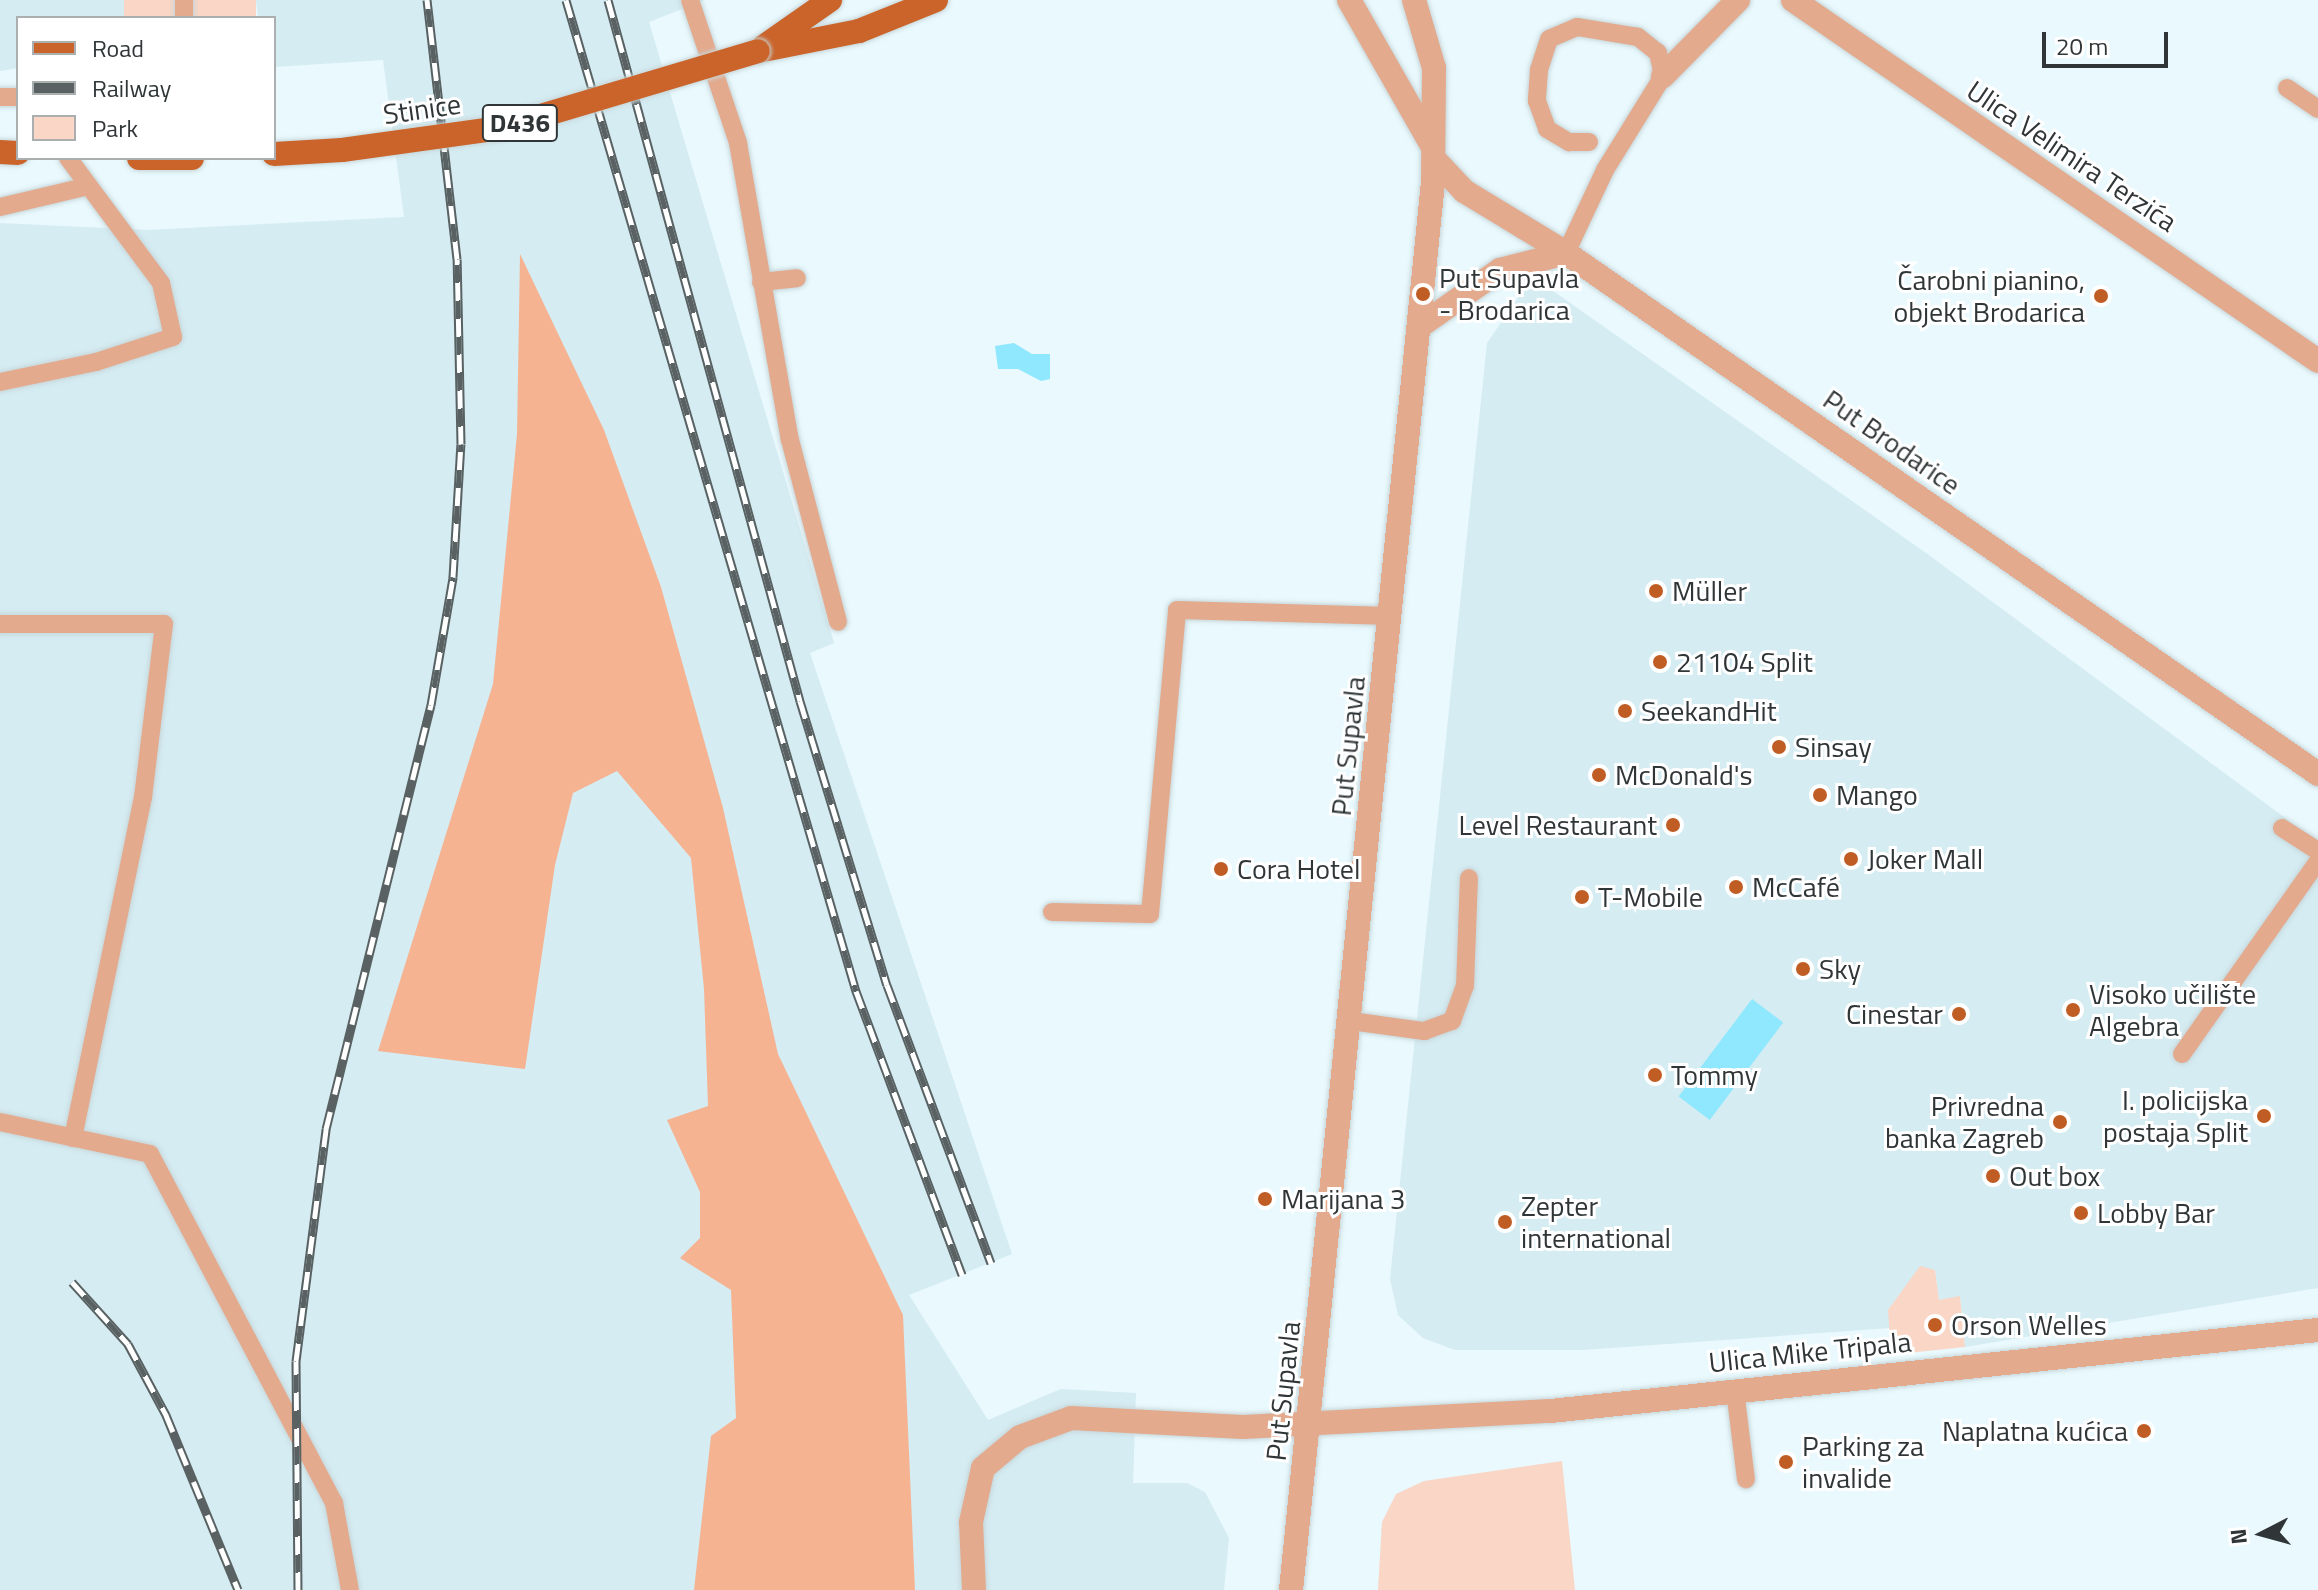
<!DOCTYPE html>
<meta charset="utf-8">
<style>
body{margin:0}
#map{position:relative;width:2318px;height:1590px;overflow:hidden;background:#e9f9fd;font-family:"Titillium Web",sans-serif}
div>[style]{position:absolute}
.built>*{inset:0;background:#d4ecf2}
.green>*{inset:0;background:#f9d6c6;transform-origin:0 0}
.forest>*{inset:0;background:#f6b392}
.water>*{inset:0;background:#8fe8fd;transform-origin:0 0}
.roads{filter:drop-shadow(0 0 2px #c8d6d9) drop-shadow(0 0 2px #c8d6d9)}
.service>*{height:18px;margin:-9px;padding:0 9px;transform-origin:9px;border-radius:9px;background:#e3aa8e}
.pedestrian>*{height:24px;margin:-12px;padding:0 12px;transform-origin:12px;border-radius:12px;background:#e3aa8e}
.minor>*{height:24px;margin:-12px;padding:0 12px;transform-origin:12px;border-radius:12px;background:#e3aa8e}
.primary>*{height:24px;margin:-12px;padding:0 12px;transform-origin:12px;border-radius:12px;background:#ca642a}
.rail>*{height:9px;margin-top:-4.5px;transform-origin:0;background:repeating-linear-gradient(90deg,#fff 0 18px,#596162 0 36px);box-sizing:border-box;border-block:2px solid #596162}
.bridges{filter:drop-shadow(0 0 2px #c8d6d9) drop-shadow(0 0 2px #c8d6d9)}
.primary-bridge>*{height:24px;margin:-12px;padding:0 12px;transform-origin:12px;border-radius:12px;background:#ca642a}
.dots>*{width:22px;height:22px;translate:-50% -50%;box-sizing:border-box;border:4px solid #fff;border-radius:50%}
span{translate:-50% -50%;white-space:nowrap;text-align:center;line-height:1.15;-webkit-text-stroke:6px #fff;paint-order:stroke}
.shield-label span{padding:2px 6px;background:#fff;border:2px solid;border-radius:6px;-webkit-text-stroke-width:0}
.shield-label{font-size:26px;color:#303637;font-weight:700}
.street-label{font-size:28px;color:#303637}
.poi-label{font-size:28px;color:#303637}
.left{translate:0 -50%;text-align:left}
.right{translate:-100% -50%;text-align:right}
.legend{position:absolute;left:16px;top:16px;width:260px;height:144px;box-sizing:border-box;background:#fff;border:2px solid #acafaf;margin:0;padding:10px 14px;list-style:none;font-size:24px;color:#303637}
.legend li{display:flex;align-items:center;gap:16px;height:40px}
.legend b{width:40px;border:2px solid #acafaf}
.north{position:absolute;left:2222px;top:1494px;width:80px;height:80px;-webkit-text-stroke:6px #fff;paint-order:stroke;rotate:264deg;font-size:22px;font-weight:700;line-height:32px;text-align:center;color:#303637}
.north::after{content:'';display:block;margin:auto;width:28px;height:36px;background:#303637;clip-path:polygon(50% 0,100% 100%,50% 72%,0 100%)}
.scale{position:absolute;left:2042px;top:32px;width:126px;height:36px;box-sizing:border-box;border:4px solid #303637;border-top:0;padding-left:10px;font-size:24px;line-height:28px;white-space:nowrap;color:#303637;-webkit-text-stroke:6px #fff;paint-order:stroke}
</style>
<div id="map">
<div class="built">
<i style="clip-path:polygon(0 0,124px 0,127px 18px,18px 18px,18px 68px,0 71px)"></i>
<i style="clip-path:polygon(256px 0,705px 0,649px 22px,834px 643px,810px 653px,1012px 1254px,909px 1295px,988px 1420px,1061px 1389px,1136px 1393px,1133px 1483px,1187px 1483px,1205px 1492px,1229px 1538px,1224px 1590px,0 1590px,0 223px,147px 230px,404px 217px,383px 60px,274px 67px,274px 18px,258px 18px)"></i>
<i style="clip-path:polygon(1529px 282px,1546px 286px,1926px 553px,2318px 842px,2318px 1288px,1965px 1347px,1960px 1297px,1939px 1300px,1935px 1270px,1888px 1310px,1890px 1328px,1583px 1350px,1455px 1350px,1423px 1338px,1398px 1315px,1390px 1279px,1487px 343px)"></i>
</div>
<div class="green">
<i style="left:124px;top:0;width:132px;height:18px"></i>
<i style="clip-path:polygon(1920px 1266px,1935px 1270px,1939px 1300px,1960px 1296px,1965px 1347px,1908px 1353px,1890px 1340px,1888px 1310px)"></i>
<i style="clip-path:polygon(1562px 1461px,1575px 1590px,1378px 1590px,1382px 1522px,1396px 1494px,1424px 1481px)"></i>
</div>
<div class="forest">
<i style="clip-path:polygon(520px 254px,604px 430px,661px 587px,723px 808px,778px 1054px,903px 1315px,915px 1590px,694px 1590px,711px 1436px,736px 1418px,731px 1290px,680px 1258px,700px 1238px,700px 1192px,667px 1120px,708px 1106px,704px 989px,691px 858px,617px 771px,573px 793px,555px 865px,525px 1069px,378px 1051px,493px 684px,517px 434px)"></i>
</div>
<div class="water">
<i style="clip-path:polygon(1014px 343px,1032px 354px,1050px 354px,1050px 379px,1041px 381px,1018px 369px,998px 369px,995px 346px)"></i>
<i style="left:1752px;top:999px;width:39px;height:122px;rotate:37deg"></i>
</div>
<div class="roads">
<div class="service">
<i style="left:184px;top:0;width:18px;rotate:90deg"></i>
<i style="left:690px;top:0;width:151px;rotate:71.4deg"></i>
<i style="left:738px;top:143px;width:302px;rotate:80.1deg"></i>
<i style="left:790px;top:440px;width:188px;rotate:75.2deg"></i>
<i style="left:2287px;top:88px;width:37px;rotate:34deg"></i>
<i style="left:0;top:97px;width:18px"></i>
<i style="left:0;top:207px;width:90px;rotate:-13.4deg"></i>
<i style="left:1566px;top:253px;width:92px;rotate:-64.8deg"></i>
<i style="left:1605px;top:170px;width:110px;rotate:-58.3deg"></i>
<i style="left:1663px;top:76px;width:24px;rotate:-102deg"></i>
<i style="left:1658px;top:53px;width:26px;rotate:-141deg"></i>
<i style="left:1638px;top:37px;width:62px;rotate:-170.7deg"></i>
<i style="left:1577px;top:27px;width:30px;rotate:157deg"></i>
<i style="left:1549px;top:39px;width:33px;rotate:108deg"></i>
<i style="left:1539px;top:70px;width:31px;rotate:94deg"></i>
<i style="left:1537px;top:101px;width:30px;rotate:70deg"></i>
<i style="left:1547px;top:129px;width:26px;rotate:31deg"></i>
<i style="left:1569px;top:142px;width:20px"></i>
<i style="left:761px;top:282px;width:36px;rotate:-6deg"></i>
<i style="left:0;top:382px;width:98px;rotate:-11.8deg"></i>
<i style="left:96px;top:362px;width:81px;rotate:-18deg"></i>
<i style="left:173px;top:337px;width:55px;rotate:-102.5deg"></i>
<i style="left:161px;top:283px;width:156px;rotate:-126.6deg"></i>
<i style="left:0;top:624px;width:164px"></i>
<i style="left:164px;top:624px;width:174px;rotate:96.9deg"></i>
<i style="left:143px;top:797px;width:348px;rotate:101.6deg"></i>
<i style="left:2282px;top:828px;width:43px;rotate:32.6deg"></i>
<i style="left:1052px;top:912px;width:98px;rotate:1.2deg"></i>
<i style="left:1150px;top:914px;width:305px;rotate:-84.9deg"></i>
<i style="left:1177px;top:610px;width:215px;rotate:1.6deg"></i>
<i style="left:1351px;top:1021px;width:74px;rotate:7.8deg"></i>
<i style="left:1424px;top:1031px;width:30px;rotate:-20deg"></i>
<i style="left:1452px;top:1021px;width:37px;rotate:-70deg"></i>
<i style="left:1465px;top:986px;width:108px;rotate:-87.9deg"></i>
<i style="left:2182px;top:1054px;width:236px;rotate:-54.8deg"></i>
<i style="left:0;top:1122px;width:153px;rotate:12deg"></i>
<i style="left:150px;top:1154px;width:395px;rotate:62.2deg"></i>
<i style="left:334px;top:1503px;width:88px;rotate:79.6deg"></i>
<i style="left:1735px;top:1390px;width:90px;rotate:83deg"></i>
</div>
<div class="pedestrian">
<i style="left:1793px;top:0;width:637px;rotate:34.51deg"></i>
<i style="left:1663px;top:76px;width:107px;rotate:-45.4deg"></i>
</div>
<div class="minor">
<i style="left:1349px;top:0;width:169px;rotate:60.3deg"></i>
<i style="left:1434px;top:159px;width:44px;rotate:46.8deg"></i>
<i style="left:1464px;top:191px;width:119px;rotate:31.3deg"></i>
<i style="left:1566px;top:253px;width:915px;rotate:34.71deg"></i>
<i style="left:1420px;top:326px;width:98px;rotate:-35deg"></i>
<i style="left:1500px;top:270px;width:68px;rotate:-14.4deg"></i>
<i style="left:974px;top:1590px;width:68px;rotate:-92.5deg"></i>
<i style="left:971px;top:1522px;width:55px;rotate:-77.5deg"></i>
<i style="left:983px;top:1468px;width:48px;rotate:-40deg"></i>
<i style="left:1020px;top:1437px;width:54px;rotate:-20.4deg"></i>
<i style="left:1071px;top:1418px;width:172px;rotate:3deg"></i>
<i style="left:1243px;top:1427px;width:308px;rotate:-3deg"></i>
<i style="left:1551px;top:1411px;width:771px;rotate:-6.03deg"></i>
<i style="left:1291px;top:1590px;width:1414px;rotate:-84.24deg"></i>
<i style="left:1433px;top:183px;width:115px;rotate:-89.5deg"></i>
<i style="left:1434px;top:68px;width:71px;rotate:-106.4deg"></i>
</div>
<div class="primary">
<i style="left:763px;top:47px;width:82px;rotate:-35deg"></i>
<i style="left:758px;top:51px;width:103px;rotate:-11.2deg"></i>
<i style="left:859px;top:31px;width:83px;rotate:-21.9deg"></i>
<i style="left:0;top:152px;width:18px;rotate:3deg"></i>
<i style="left:139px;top:158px;width:53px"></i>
</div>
</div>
<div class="rail">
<i style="left:566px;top:0;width:1033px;rotate:73.69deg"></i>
<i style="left:856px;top:991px;width:303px;rotate:69.5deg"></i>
<i style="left:608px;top:0;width:727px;rotate:74.68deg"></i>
<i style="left:800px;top:701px;width:297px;rotate:73deg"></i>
<i style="left:887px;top:985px;width:297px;rotate:69.5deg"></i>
<i style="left:72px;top:1282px;width:84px;rotate:47.9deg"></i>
<i style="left:128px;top:1344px;width:81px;rotate:61.8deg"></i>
<i style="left:166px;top:1415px;width:189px;rotate:67.6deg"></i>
<i style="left:298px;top:1590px;width:229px;rotate:-90.5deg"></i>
<i style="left:296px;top:1361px;width:234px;rotate:-82.6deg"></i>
<i style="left:326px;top:1129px;width:437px;rotate:-76.1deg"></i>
<i style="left:431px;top:705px;width:130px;rotate:-80.2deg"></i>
<i style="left:453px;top:577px;width:133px;rotate:-86.6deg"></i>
<i style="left:461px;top:444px;width:185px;rotate:-91.2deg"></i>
<i style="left:457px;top:259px;width:261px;rotate:-96.6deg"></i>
</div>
<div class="bridges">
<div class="primary-bridge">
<i style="left:274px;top:154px;width:68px;rotate:-3.4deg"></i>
<i style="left:342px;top:150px;width:160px;rotate:-7.9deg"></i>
<i style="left:500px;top:128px;width:269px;rotate:-16.6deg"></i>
</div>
</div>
<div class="dots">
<i style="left:1423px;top:294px;background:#c05d24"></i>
<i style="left:2101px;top:296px;background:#c05d24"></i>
<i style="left:1656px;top:591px;background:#c05d24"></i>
<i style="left:1660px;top:662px;background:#c05d24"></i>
<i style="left:1625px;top:711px;background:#c05d24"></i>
<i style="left:1779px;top:747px;background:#c05d24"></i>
<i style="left:1599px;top:775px;background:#c05d24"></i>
<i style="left:1820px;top:795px;background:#c05d24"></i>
<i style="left:1673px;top:825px;background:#c05d24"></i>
<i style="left:1851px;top:859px;background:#c05d24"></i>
<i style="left:1221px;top:869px;background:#c05d24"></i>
<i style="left:1736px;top:887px;background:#c05d24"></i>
<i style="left:1582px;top:897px;background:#c05d24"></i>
<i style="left:1803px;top:969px;background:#c05d24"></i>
<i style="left:2073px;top:1010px;background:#c05d24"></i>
<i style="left:1959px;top:1014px;background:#c05d24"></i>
<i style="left:1655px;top:1075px;background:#c05d24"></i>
<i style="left:2264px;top:1116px;background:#c05d24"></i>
<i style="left:2060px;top:1122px;background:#c05d24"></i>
<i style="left:1993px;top:1176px;background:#c05d24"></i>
<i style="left:1265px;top:1199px;background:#c05d24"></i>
<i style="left:2081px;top:1213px;background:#c05d24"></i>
<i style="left:1505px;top:1222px;background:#c05d24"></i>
<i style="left:1935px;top:1325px;background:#c05d24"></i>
<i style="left:2144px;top:1431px;background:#c05d24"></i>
<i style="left:1786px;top:1462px;background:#c05d24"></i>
</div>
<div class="shield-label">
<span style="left:520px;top:123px">D436</span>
</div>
<div class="street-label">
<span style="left:422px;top:109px;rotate:-8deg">Stinice</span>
<span style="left:2072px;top:156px;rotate:34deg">Ulica Velimira Terzića</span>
<span style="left:1892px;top:442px;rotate:35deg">Put Brodarice</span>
<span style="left:1348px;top:746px;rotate:-84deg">Put Supavla</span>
<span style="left:1810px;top:1352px;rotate:-6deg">Ulica Mike Tripala</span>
<span style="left:1283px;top:1391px;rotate:-84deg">Put Supavla</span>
</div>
<div class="poi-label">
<span class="left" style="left:1439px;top:294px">Put Supavla<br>- Brodarica</span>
<span class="right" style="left:2085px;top:296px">Čarobni pianino,<br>objekt Brodarica</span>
<span class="left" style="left:1672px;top:591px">Müller</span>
<span class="left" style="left:1676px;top:662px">21104 Split</span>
<span class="left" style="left:1641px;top:711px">SeekandHit</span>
<span class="left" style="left:1795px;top:747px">Sinsay</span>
<span class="left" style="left:1615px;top:775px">McDonald's</span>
<span class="left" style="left:1836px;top:795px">Mango</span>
<span class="right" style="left:1657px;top:825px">Level Restaurant</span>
<span class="left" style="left:1867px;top:859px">Joker Mall</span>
<span class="left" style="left:1237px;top:869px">Cora Hotel</span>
<span class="left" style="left:1752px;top:887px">McCafé</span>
<span class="left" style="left:1598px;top:897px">T-Mobile</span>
<span class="left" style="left:1819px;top:969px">Sky</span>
<span class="left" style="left:2089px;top:1010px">Visoko učilište<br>Algebra</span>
<span class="right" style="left:1943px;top:1014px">Cinestar</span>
<span class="left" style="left:1671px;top:1075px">Tommy</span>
<span class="right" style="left:2248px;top:1116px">I. policijska<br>postaja Split</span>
<span class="right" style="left:2044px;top:1122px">Privredna<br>banka Zagreb</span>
<span class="left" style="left:2009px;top:1176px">Out box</span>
<span class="left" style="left:1281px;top:1199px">Marijana 3</span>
<span class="left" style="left:1521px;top:1222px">Zepter<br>international</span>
<span class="left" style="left:2097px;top:1213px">Lobby Bar</span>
<span class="left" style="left:1951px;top:1325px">Orson Welles</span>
<span class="right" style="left:2128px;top:1431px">Naplatna kućica</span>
<span class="left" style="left:1802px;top:1462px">Parking za<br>invalide</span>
</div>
<ul class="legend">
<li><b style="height:10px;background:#ca642a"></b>Road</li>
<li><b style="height:10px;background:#596162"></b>Railway</li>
<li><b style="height:22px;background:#f9d6c6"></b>Park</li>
</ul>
<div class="north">N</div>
<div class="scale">20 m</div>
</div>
